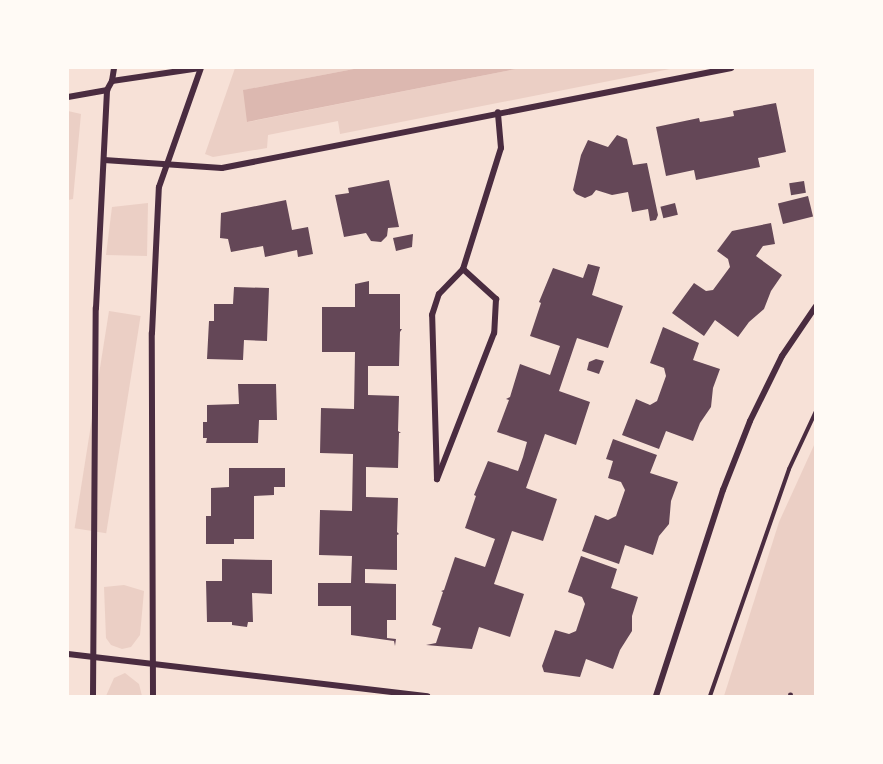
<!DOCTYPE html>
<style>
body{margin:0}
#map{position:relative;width:883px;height:764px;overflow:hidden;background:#f7e1d7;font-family:Inter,sans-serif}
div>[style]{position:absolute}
.green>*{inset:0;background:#ebcfc5;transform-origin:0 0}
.water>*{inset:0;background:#dcb8b0}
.building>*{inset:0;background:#644757;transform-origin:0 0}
.path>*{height:4px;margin:-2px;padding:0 2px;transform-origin:2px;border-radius:2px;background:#4a2c40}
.service>*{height:4.5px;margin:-2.25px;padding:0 2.25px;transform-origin:2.25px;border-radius:2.25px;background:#4a2c40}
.minor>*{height:6px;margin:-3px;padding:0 3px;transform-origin:3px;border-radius:3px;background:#4a2c40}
span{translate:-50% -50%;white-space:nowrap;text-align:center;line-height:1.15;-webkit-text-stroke:5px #fffaf5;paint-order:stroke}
.frame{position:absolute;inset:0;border:69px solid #fffaf5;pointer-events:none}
</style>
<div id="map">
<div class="green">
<i style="clip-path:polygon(235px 68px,359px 68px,244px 90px,248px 122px,521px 68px,675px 68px,340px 134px,338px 121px,268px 135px,267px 148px,213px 157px,205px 154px)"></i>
<i style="clip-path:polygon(68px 111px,81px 114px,73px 199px,68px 200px)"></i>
<i style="clip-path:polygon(148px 203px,147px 256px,106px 255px,112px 207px)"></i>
<i style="left:109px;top:311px;width:32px;height:220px;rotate:9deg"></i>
<i style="clip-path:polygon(815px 443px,815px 696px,724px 696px,779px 522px)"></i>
<i style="clip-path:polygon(124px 585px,144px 591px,140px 635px,131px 647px,122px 649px,111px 645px,106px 638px,104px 587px)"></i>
<i style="clip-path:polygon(125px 673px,139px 684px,142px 696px,106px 696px,114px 678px)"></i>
</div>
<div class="water">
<i style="clip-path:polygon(359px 68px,521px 68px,247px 122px,243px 90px)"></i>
</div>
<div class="building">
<i style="clip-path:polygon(776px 103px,786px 152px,758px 158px,760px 167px,696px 180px,694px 170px,666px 176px,656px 127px,699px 118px,700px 122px,718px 119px,734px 116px,733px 111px)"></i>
<i style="clip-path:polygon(617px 135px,627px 139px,633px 165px,647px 163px,658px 215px,656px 220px,650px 221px,648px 209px,632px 212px,628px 192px,612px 195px,596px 190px,592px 195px,585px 198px,576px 194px,573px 190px,581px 155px,588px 140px,608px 147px)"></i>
<i style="clip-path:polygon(389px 180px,399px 227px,388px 228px,387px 236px,381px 242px,371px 241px,366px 233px,344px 237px,335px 195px,349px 193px,348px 188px)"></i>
<i style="left:804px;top:181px;width:12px;height:15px;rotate:81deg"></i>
<i style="left:808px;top:196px;width:21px;height:31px;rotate:76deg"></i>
<i style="clip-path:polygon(286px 200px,292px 230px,308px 227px,313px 254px,298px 257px,297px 250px,265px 257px,263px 246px,231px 252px,228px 239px,220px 238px,221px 213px)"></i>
<i style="left:675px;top:203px;width:12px;height:15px;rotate:76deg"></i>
<i style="clip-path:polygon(771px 223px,775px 244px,763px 246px,756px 256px,782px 275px,771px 291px,764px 309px,749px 322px,738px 337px,715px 320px,704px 336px,672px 313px,694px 283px,706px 291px,713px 290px,730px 267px,728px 259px,717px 251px,732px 231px)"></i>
<i style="clip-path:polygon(413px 234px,412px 247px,396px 251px,393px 238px)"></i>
<i style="clip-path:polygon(588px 264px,600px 267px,592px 295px,623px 306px,608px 348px,577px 338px,559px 391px,590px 402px,576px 445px,545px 434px,526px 488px,557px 499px,543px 541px,512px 531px,494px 584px,524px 594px,510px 637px,479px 627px,472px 649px,426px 645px,436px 643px,441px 628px,432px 625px,443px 592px,441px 591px,444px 590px,455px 557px,485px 567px,495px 539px,465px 528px,476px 496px,474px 495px,488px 461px,518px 471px,523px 457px,527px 442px,497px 432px,509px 400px,506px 399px,510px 397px,520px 364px,550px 375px,560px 346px,530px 336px,541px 303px,539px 302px,553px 268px,583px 278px)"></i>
<i style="clip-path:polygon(369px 281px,369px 294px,400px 294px,400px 329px,402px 329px,400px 332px,399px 366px,368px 366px,368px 395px,399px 396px,398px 431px,401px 433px,399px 433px,398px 468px,366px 467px,366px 497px,398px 498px,397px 532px,399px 534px,397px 535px,397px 570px,365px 569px,365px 583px,396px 584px,396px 620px,387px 620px,387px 638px,396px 639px,395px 646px,394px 641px,351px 635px,351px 606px,318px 606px,318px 583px,351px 583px,352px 556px,319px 555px,320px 510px,352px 511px,353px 454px,320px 453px,321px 408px,354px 409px,355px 352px,322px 352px,322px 307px,355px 307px,355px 284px)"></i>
<i style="clip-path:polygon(234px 287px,269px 288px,267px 341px,244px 340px,243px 360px,207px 359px,209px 321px,214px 321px,214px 304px,233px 304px)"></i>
<i style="clip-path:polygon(663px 327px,699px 343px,693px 360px,720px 369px,713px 388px,711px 407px,700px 423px,693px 441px,666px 431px,659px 449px,622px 435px,636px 399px,650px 405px,657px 401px,666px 376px,664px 368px,650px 363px)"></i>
<i style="clip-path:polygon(596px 359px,604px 361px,599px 374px,587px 370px,589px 362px)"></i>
<i style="clip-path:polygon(238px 384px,276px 384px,277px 420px,259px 420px,258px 443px,206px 443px,207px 438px,203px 438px,203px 422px,207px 422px,207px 405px,239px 404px)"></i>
<i style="clip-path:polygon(613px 439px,657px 455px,650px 473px,678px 482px,671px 501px,669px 524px,659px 536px,653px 555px,625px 545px,619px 564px,582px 551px,595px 515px,608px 520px,616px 516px,625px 490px,621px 482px,608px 478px,613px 461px,606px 459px)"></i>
<i style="clip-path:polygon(229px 468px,285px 468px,285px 487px,274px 487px,274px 495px,254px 496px,254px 539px,234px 539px,234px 544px,206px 544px,206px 516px,211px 516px,211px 488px,229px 487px)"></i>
<i style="clip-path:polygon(581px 556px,617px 569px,611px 588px,638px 597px,632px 616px,632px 631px,620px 650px,613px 669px,586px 659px,580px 677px,544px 672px,542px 666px,555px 630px,569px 634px,576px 631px,585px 604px,582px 597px,568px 592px)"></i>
<i style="clip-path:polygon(222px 559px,272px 560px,272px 594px,252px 593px,253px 622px,248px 622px,247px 627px,232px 625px,232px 622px,207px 622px,206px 581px,222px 581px)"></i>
</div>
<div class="path">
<i style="left:710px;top:696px;width:240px;rotate:-70.8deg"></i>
<i style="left:789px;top:469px;width:64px;rotate:-65deg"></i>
</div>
<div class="service">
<i style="left:790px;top:696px;width:1px;rotate:-90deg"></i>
</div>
<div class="minor">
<i style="left:112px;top:81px;width:89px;rotate:-8.4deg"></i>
<i style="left:68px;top:97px;width:40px;rotate:-10deg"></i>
<i style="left:107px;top:90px;width:10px;rotate:-61deg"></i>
<i style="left:112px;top:81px;width:13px;rotate:-81deg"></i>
<i style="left:104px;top:160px;width:118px;rotate:3.9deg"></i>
<i style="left:222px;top:168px;width:519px;rotate:-11.11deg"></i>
<i style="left:463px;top:269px;width:45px;rotate:42.3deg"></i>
<i style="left:496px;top:299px;width:34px;rotate:93deg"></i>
<i style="left:494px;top:333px;width:157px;rotate:111.3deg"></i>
<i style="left:437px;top:479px;width:164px;rotate:-91.7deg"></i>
<i style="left:432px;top:315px;width:22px;rotate:-72deg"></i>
<i style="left:439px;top:294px;width:35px;rotate:-46deg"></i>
<i style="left:463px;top:269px;width:127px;rotate:-72.6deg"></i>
<i style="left:501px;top:148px;width:36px;rotate:-95deg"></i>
<i style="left:68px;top:654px;width:362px;rotate:6.7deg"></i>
<i style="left:93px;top:696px;width:388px;rotate:-89.6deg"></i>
<i style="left:96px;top:308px;width:218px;rotate:-87.1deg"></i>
<i style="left:153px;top:696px;width:363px;rotate:-90.2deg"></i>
<i style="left:152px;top:333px;width:146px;rotate:-87.3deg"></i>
<i style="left:159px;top:187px;width:126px;rotate:-70.6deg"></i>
<i style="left:656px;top:696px;width:217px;rotate:-72deg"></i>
<i style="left:723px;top:490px;width:74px;rotate:-68.6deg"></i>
<i style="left:750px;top:421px;width:72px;rotate:-63.8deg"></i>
<i style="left:782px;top:356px;width:60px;rotate:-55.8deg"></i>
</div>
<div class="frame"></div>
</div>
